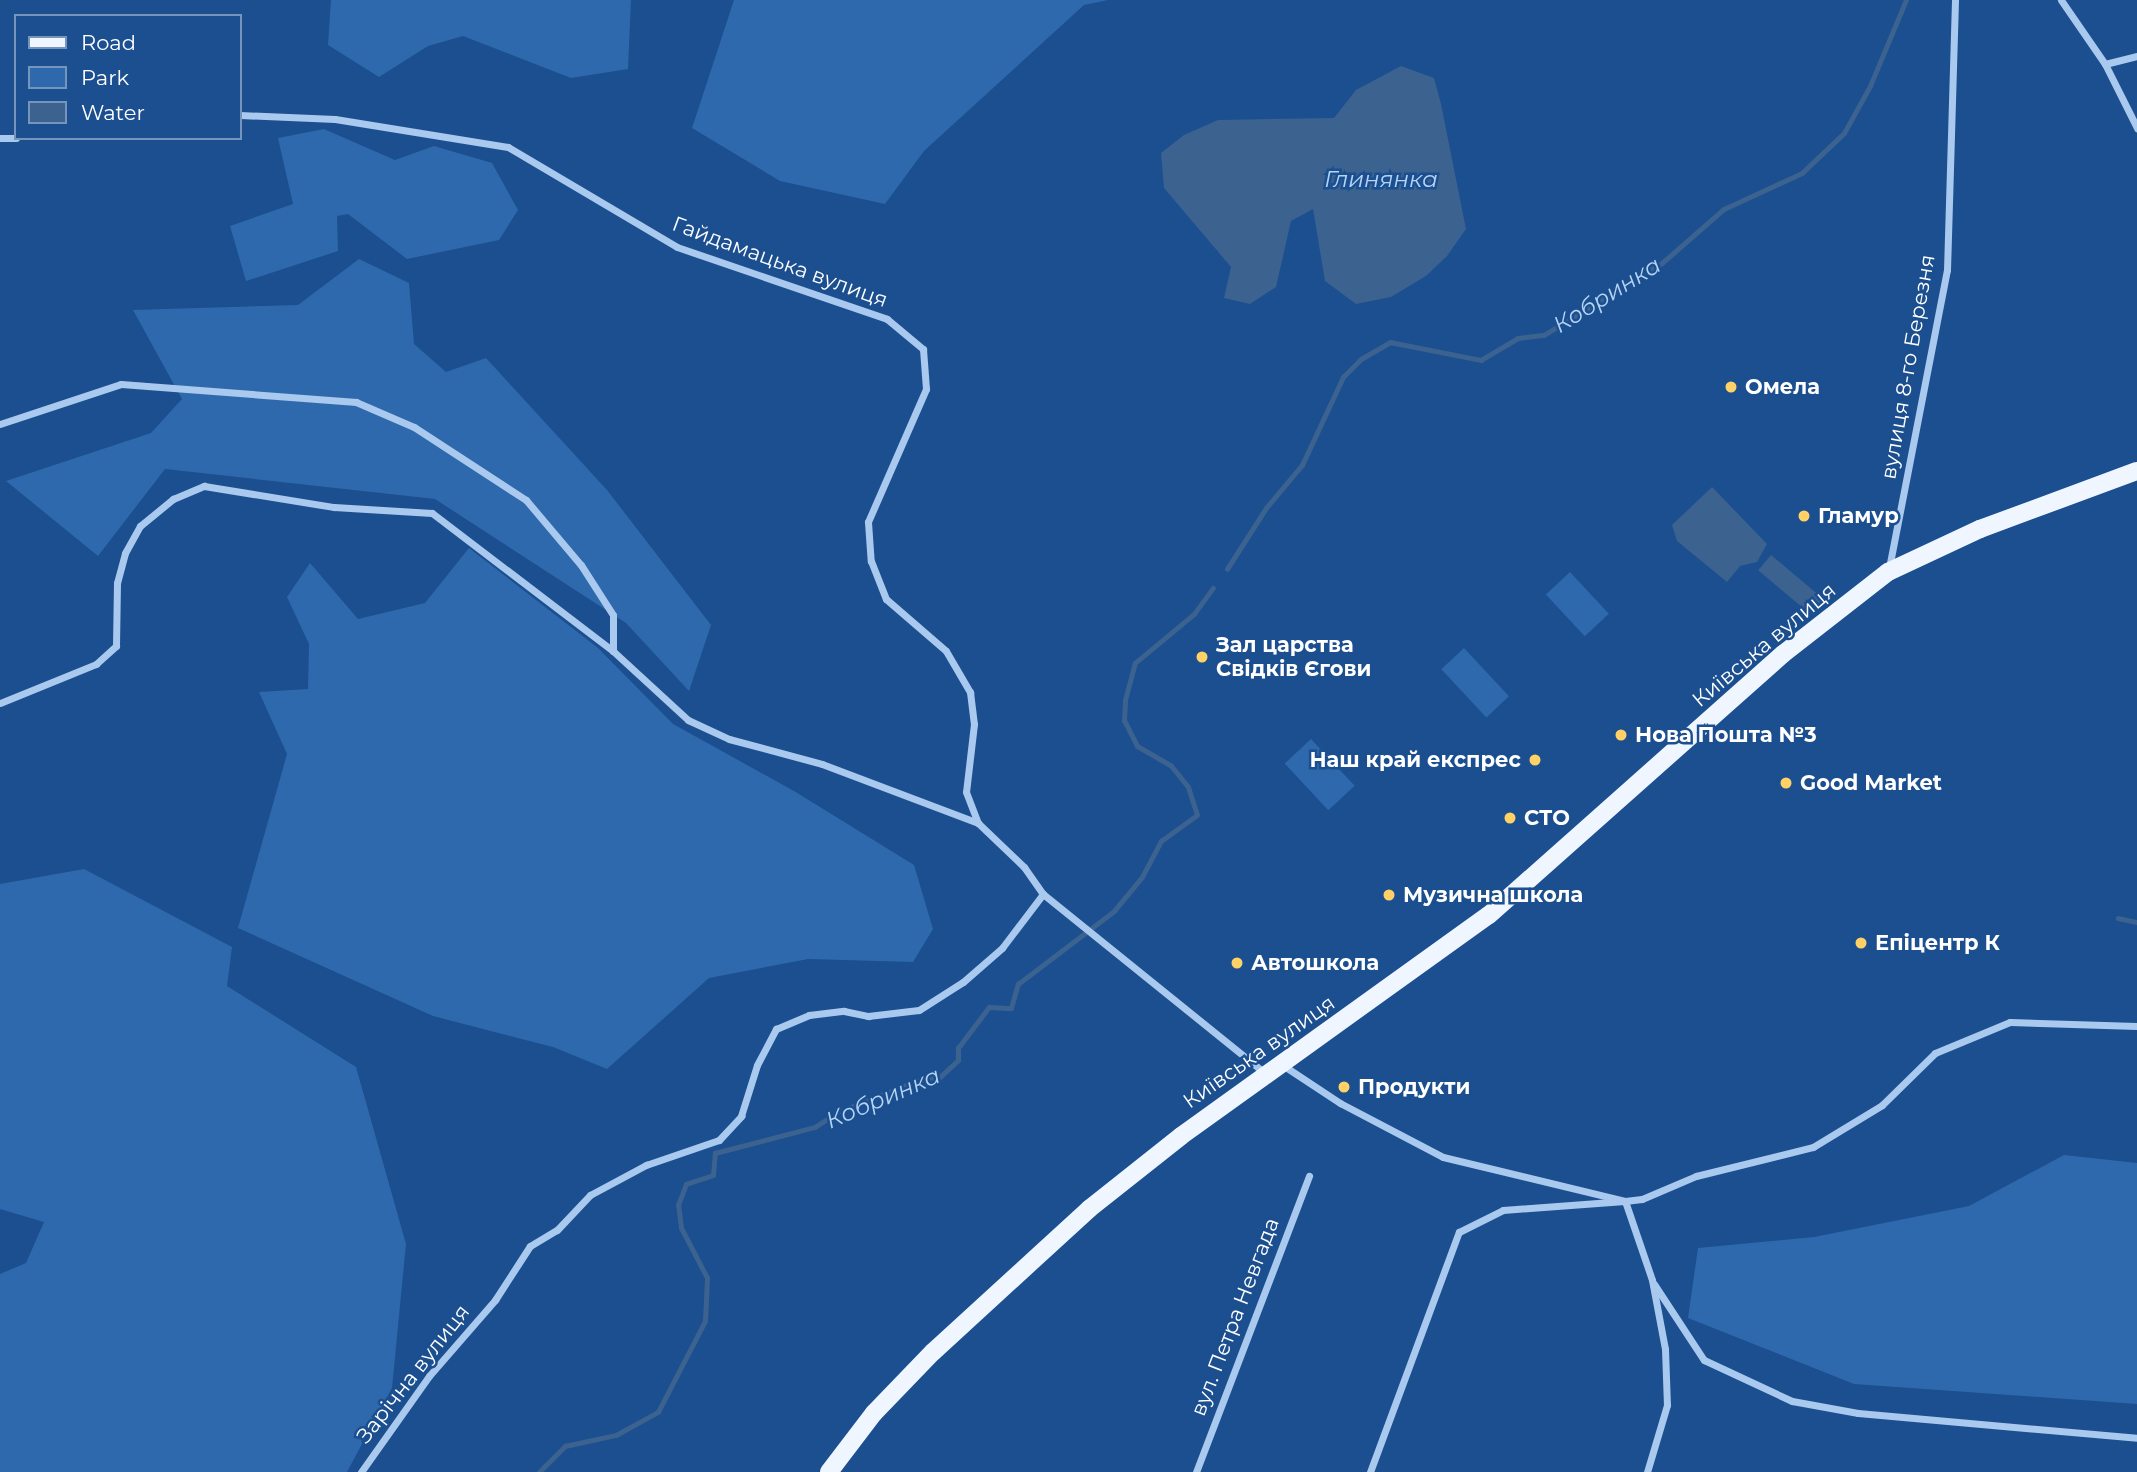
<!DOCTYPE html>
<meta charset="utf-8">
<style>
body{margin:0}
#map{position:relative;width:2137px;height:1472px;overflow:hidden;background:#1b4f8f;font-family:Montserrat,sans-serif}
div>[style]{position:absolute}
.green>*{inset:0;background:#2e69ad;transform-origin:0 0}
.water>*{inset:0;background:#3c6290;transform-origin:0 0}
.stream>*{height:4.5px;margin:-2.25px;padding:0 2.25px;transform-origin:2.25px;border-radius:2.25px;background:#3c6290}
.street>*{height:7px;margin:-3.5px;padding:0 3.5px;transform-origin:3.5px;border-radius:3.5px;background:#a9c9ee}
.primary>*{height:18px;margin:-9px;padding:0 9px;transform-origin:9px;border-radius:9px;background:#f0f6ff}
.dots>*{width:19px;height:19px;translate:-50% -50%;box-sizing:border-box;border:4px solid #1b4f8f;border-radius:50%}
span{translate:-50% -50%;white-space:nowrap;text-align:center;line-height:1.15;-webkit-text-stroke:5px #1b4f8f;paint-order:stroke}
.street-label{font-size:21px;color:#fff}
.poi-label{font-size:21px;color:#fff;font-weight:700}
.left{translate:0 -50%;text-align:left}
.right{translate:-100% -50%;text-align:right}
.water-label{font-size:23px;color:#b5d3f5;font-style:italic}
.legend{position:absolute;left:14px;top:14px;width:228px;height:126px;box-sizing:border-box;background:#1b4f8f;border:2px solid #7695bc;margin:0;padding:9px 12px;list-style:none;font-size:21px;color:#fff}
.legend li{display:flex;align-items:center;gap:14px;height:35px}
.legend b{width:35px;border:2px solid #7695bc}
</style>
<div id="map">
<div class="green">
<i style="clip-path:polygon(331px 0,631px 0,628px 69px,571px 78px,463px 36px,428px 46px,379px 77px,328px 45px)"></i>
<i style="clip-path:polygon(734px 0,1108px 0,1084px 5px,924px 151px,885px 204px,780px 181px,692px 128px)"></i>
<i style="clip-path:polygon(324px 129px,395px 160px,434px 146px,492px 163px,518px 210px,499px 240px,407px 259px,348px 214px,337px 216px,338px 251px,246px 281px,230px 226px,293px 204px,278px 138px)"></i>
<i style="clip-path:polygon(359px 259px,409px 283px,414px 344px,446px 372px,486px 358px,607px 490px,711px 625px,689px 691px,626px 623px,435px 499px,165px 469px,98px 556px,6px 481px,151px 433px,182px 399px,133px 310px,298px 305px)"></i>
<i style="clip-path:polygon(469px 548px,598px 648px,673px 724px,794px 791px,914px 865px,933px 929px,913px 962px,808px 959px,709px 978px,607px 1069px,553px 1047px,433px 1016px,238px 928px,287px 754px,259px 692px,308px 689px,309px 644px,287px 597px,310px 563px,358px 619px,425px 603px)"></i>
<i style="left:1570px;top:572px;width:57px;height:33px;rotate:47deg"></i>
<i style="left:1464px;top:648px;width:66px;height:31px;rotate:47deg"></i>
<i style="left:1311px;top:739px;width:64px;height:36px;rotate:47deg"></i>
<i style="clip-path:polygon(84px 869px,232px 947px,227px 986px,356px 1067px,406px 1244px,392px 1388px,347px 1472px,0 1472px,0 1274px,26px 1263px,44px 1222px,0 1209px,0 884px)"></i>
<i style="clip-path:polygon(2064px 1155px,2137px 1163px,2137px 1404px,1854px 1384px,1688px 1318px,1698px 1248px,1814px 1237px,1969px 1206px)"></i>
</div>
<div class="water">
<i style="clip-path:polygon(1401px 66px,1434px 78px,1441px 104px,1466px 229px,1447px 256px,1426px 276px,1391px 297px,1356px 304px,1325px 281px,1313px 209px,1291px 221px,1276px 287px,1250px 304px,1224px 298px,1231px 267px,1164px 188px,1161px 153px,1184px 135px,1218px 120px,1334px 118px,1356px 90px)"></i>
<i style="clip-path:polygon(1712px 487px,1767px 544px,1757px 562px,1740px 566px,1727px 582px,1677px 541px,1672px 525px)"></i>
<i style="left:1771px;top:555px;width:68px;height:20px;rotate:40deg"></i>
</div>
<div class="stream">
<i style="left:1227px;top:569px;width:72px;rotate:-57.4deg"></i>
<i style="left:1266px;top:508px;width:56px;rotate:-50.1deg"></i>
<i style="left:1302px;top:465px;width:97px;rotate:-65deg"></i>
<i style="left:1343px;top:377px;width:25px;rotate:-45deg"></i>
<i style="left:1361px;top:359px;width:34px;rotate:-30deg"></i>
<i style="left:1390px;top:342px;width:93px;rotate:11.2deg"></i>
<i style="left:1481px;top:360px;width:43px;rotate:-30.7deg"></i>
<i style="left:1518px;top:338px;width:26px;rotate:-7deg"></i>
<i style="left:1544px;top:335px;width:138px;rotate:-31.4deg"></i>
<i style="left:1662px;top:263px;width:82px;rotate:-41.1deg"></i>
<i style="left:1724px;top:209px;width:86px;rotate:-24.8deg"></i>
<i style="left:1802px;top:173px;width:58px;rotate:-43.6deg"></i>
<i style="left:1844px;top:133px;width:54px;rotate:-61deg"></i>
<i style="left:1870px;top:86px;width:93px;rotate:-67.3deg"></i>
<i style="left:2118px;top:918px;width:19px;rotate:12deg"></i>
<i style="left:539px;top:1472px;width:37px;rotate:-45deg"></i>
<i style="left:565px;top:1446px;width:52px;rotate:-12.2deg"></i>
<i style="left:616px;top:1435px;width:48px;rotate:-28.7deg"></i>
<i style="left:658px;top:1412px;width:102px;rotate:-62.7deg"></i>
<i style="left:705px;top:1321px;width:43px;rotate:-87.3deg"></i>
<i style="left:707px;top:1278px;width:56px;rotate:-117.5deg"></i>
<i style="left:681px;top:1228px;width:23px;rotate:-97deg"></i>
<i style="left:678px;top:1205px;width:22px;rotate:-69deg"></i>
<i style="left:686px;top:1184px;width:28px;rotate:-18deg"></i>
<i style="left:713px;top:1175px;width:22px;rotate:-85deg"></i>
<i style="left:715px;top:1153px;width:103px;rotate:-14.6deg"></i>
<i style="left:815px;top:1127px;width:27px;rotate:-33deg"></i>
<i style="left:838px;top:1112px;width:96px;rotate:-21.5deg"></i>
<i style="left:927px;top:1077px;width:12px;rotate:5deg"></i>
<i style="left:939px;top:1078px;width:26px;rotate:-43deg"></i>
<i style="left:958px;top:1060px;width:12px;rotate:-90deg"></i>
<i style="left:958px;top:1048px;width:51px;rotate:-52.9deg"></i>
<i style="left:989px;top:1007px;width:22px;rotate:3deg"></i>
<i style="left:1011px;top:1008px;width:25px;rotate:-74deg"></i>
<i style="left:1018px;top:984px;width:121px;rotate:-37.2deg"></i>
<i style="left:1114px;top:911px;width:44px;rotate:-50.5deg"></i>
<i style="left:1142px;top:877px;width:41px;rotate:-62.2deg"></i>
<i style="left:1161px;top:841px;width:44px;rotate:-35.8deg"></i>
<i style="left:1197px;top:815px;width:29px;rotate:-108deg"></i>
<i style="left:1188px;top:787px;width:27px;rotate:-129deg"></i>
<i style="left:1171px;top:766px;width:39px;rotate:-150deg"></i>
<i style="left:1137px;top:746px;width:28px;rotate:-117deg"></i>
<i style="left:1124px;top:721px;width:21px;rotate:-87deg"></i>
<i style="left:1125px;top:700px;width:38px;rotate:-75deg"></i>
<i style="left:1135px;top:663px;width:77px;rotate:-39.7deg"></i>
<i style="left:1194px;top:614px;width:32px;rotate:-54deg"></i>
</div>
<div class="street">
<i style="left:2061px;top:0;width:78px;rotate:55.5deg"></i>
<i style="left:2105px;top:64px;width:72px;rotate:63.4deg"></i>
<i style="left:2105px;top:64px;width:33px;rotate:-14deg"></i>
<i style="left:240px;top:115px;width:95px;rotate:2.4deg"></i>
<i style="left:335px;top:119px;width:175px;rotate:9.2deg"></i>
<i style="left:508px;top:147px;width:196px;rotate:30.6deg"></i>
<i style="left:677px;top:247px;width:222px;rotate:18.9deg"></i>
<i style="left:887px;top:319px;width:47px;rotate:39.8deg"></i>
<i style="left:923px;top:349px;width:40px;rotate:85.7deg"></i>
<i style="left:926px;top:389px;width:145px;rotate:113.6deg"></i>
<i style="left:868px;top:522px;width:39px;rotate:86deg"></i>
<i style="left:871px;top:561px;width:41px;rotate:68.5deg"></i>
<i style="left:886px;top:599px;width:79px;rotate:40.9deg"></i>
<i style="left:946px;top:651px;width:48px;rotate:59.7deg"></i>
<i style="left:970px;top:692px;width:32px;rotate:83deg"></i>
<i style="left:974px;top:724px;width:68px;rotate:96.7deg"></i>
<i style="left:966px;top:792px;width:33px;rotate:69deg"></i>
<i style="left:0;top:138px;width:16px"></i>
<i style="left:0;top:424px;width:127px;rotate:-18.3deg"></i>
<i style="left:121px;top:384px;width:236px;rotate:4.4deg"></i>
<i style="left:356px;top:402px;width:63px;rotate:23.3deg"></i>
<i style="left:414px;top:427px;width:134px;rotate:33.1deg"></i>
<i style="left:526px;top:500px;width:85px;rotate:49.8deg"></i>
<i style="left:581px;top:565px;width:59px;rotate:57.4deg"></i>
<i style="left:613px;top:615px;width:36px;rotate:90deg"></i>
<i style="left:613px;top:651px;width:102px;rotate:42.6deg"></i>
<i style="left:688px;top:720px;width:45px;rotate:24.9deg"></i>
<i style="left:729px;top:739px;width:96px;rotate:15deg"></i>
<i style="left:822px;top:764px;width:167px;rotate:20.7deg"></i>
<i style="left:978px;top:823px;width:64px;rotate:43.7deg"></i>
<i style="left:1024px;top:867px;width:33px;rotate:55deg"></i>
<i style="left:1043px;top:894px;width:287px;rotate:38.9deg"></i>
<i style="left:1889px;top:568px;width:304px;rotate:-79deg"></i>
<i style="left:1947px;top:270px;width:270px;rotate:-88.3deg"></i>
<i style="left:0;top:703px;width:104px;rotate:-22.1deg"></i>
<i style="left:96px;top:664px;width:27px;rotate:-42deg"></i>
<i style="left:116px;top:646px;width:63px;rotate:-89.1deg"></i>
<i style="left:117px;top:583px;width:31px;rotate:-75deg"></i>
<i style="left:125px;top:553px;width:31px;rotate:-61deg"></i>
<i style="left:140px;top:526px;width:43px;rotate:-39.3deg"></i>
<i style="left:173px;top:499px;width:34px;rotate:-23deg"></i>
<i style="left:204px;top:486px;width:132px;rotate:9.2deg"></i>
<i style="left:334px;top:507px;width:98px;rotate:3.5deg"></i>
<i style="left:432px;top:513px;width:228px;rotate:37.3deg"></i>
<i style="left:1281px;top:1064px;width:71px;rotate:33.5deg"></i>
<i style="left:1340px;top:1103px;width:116px;rotate:27.7deg"></i>
<i style="left:1443px;top:1157px;width:187px;rotate:13.6deg"></i>
<i style="left:1625px;top:1201px;width:17px;rotate:-7deg"></i>
<i style="left:1642px;top:1199px;width:59px;rotate:-23.1deg"></i>
<i style="left:1696px;top:1176px;width:121px;rotate:-13.9deg"></i>
<i style="left:1813px;top:1147px;width:81px;rotate:-31.3deg"></i>
<i style="left:1882px;top:1105px;width:74px;rotate:-44.5deg"></i>
<i style="left:1935px;top:1053px;width:81px;rotate:-22.5deg"></i>
<i style="left:2010px;top:1022px;width:127px;rotate:1.8deg"></i>
<i style="left:1654px;top:1284px;width:91px;rotate:56.7deg"></i>
<i style="left:1704px;top:1360px;width:97px;rotate:25deg"></i>
<i style="left:1792px;top:1401px;width:67px;rotate:10.3deg"></i>
<i style="left:1858px;top:1413px;width:280px;rotate:5.1deg"></i>
<i style="left:361px;top:1472px;width:118px;rotate:-54.7deg"></i>
<i style="left:429px;top:1376px;width:101px;rotate:-49deg"></i>
<i style="left:495px;top:1300px;width:64px;rotate:-57.1deg"></i>
<i style="left:530px;top:1246px;width:31px;rotate:-31deg"></i>
<i style="left:557px;top:1230px;width:48px;rotate:-46.7deg"></i>
<i style="left:590px;top:1195px;width:64px;rotate:-28.2deg"></i>
<i style="left:646px;top:1165px;width:77px;rotate:-18.9deg"></i>
<i style="left:719px;top:1140px;width:33px;rotate:-47deg"></i>
<i style="left:741px;top:1116px;width:53px;rotate:-72.6deg"></i>
<i style="left:757px;top:1065px;width:41px;rotate:-62.2deg"></i>
<i style="left:776px;top:1029px;width:36px;rotate:-23deg"></i>
<i style="left:809px;top:1015px;width:35px;rotate:-7deg"></i>
<i style="left:844px;top:1011px;width:25px;rotate:12deg"></i>
<i style="left:868px;top:1016px;width:51px;rotate:-6.7deg"></i>
<i style="left:919px;top:1010px;width:52px;rotate:-32.5deg"></i>
<i style="left:963px;top:982px;width:52px;rotate:-41.1deg"></i>
<i style="left:1002px;top:948px;width:68px;rotate:-52.8deg"></i>
<i style="left:1196px;top:1472px;width:317px;rotate:-69.1deg"></i>
<i style="left:1370px;top:1472px;width:256px;rotate:-69.7deg"></i>
<i style="left:1459px;top:1232px;width:49px;rotate:-26.6deg"></i>
<i style="left:1503px;top:1210px;width:122px;rotate:-4.2deg"></i>
<i style="left:1625px;top:1201px;width:83px;rotate:71.1deg"></i>
<i style="left:1652px;top:1280px;width:70px;rotate:79.3deg"></i>
<i style="left:1665px;top:1349px;width:56px;rotate:88deg"></i>
<i style="left:1667px;top:1405px;width:70px;rotate:106.6deg"></i>
</div>
<div class="primary">
<i style="left:829px;top:1472px;width:74px;rotate:-52.7deg"></i>
<i style="left:874px;top:1413px;width:85px;rotate:-46deg"></i>
<i style="left:933px;top:1352px;width:212px;rotate:-42.5deg"></i>
<i style="left:1089px;top:1209px;width:117px;rotate:-38.4deg"></i>
<i style="left:1181px;top:1136px;width:379px;rotate:-35.7deg"></i>
<i style="left:1489px;top:915px;width:393px;rotate:-41.6deg"></i>
<i style="left:1783px;top:654px;width:133px;rotate:-38deg"></i>
<i style="left:1888px;top:572px;width:102px;rotate:-25.1deg"></i>
<i style="left:1980px;top:529px;width:167px;rotate:-20.3deg"></i>
</div>
<div class="dots">
<i style="left:1731px;top:387px;background:#ffd166"></i>
<i style="left:1804px;top:516px;background:#ffd166"></i>
<i style="left:1202px;top:657px;background:#ffd166"></i>
<i style="left:1621px;top:735px;background:#ffd166"></i>
<i style="left:1535px;top:760px;background:#ffd166"></i>
<i style="left:1786px;top:783px;background:#ffd166"></i>
<i style="left:1510px;top:818px;background:#ffd166"></i>
<i style="left:1389px;top:895px;background:#ffd166"></i>
<i style="left:1861px;top:943px;background:#ffd166"></i>
<i style="left:1237px;top:963px;background:#ffd166"></i>
<i style="left:1344px;top:1087px;background:#ffd166"></i>
</div>
<div class="street-label">
<span style="left:780px;top:262px;rotate:20deg">Гайдамацька вулиця</span>
<span style="left:1908px;top:367px;rotate:-80deg">вулиця 8-го Березня</span>
<span style="left:1764px;top:645px;rotate:-40deg">Київська вулиця</span>
<span style="left:1259px;top:1052px;rotate:-35deg">Київська вулиця</span>
<span style="left:1235px;top:1317px;rotate:-69deg">вул. Петра Невгада</span>
<span style="left:413px;top:1374px;rotate:-52deg">Зарічна вулиця</span>
</div>
<div class="poi-label">
<span class="left" style="left:1745px;top:387px">Омела</span>
<span class="left" style="left:1818px;top:516px">Гламур</span>
<span class="left" style="left:1216px;top:657px">Зал царства<br>Свідків Єгови</span>
<span class="left" style="left:1635px;top:735px">Нова Пошта №3</span>
<span class="right" style="left:1521px;top:760px">Наш край експрес</span>
<span class="left" style="left:1800px;top:783px">Good Market</span>
<span class="left" style="left:1524px;top:818px">СТО</span>
<span class="left" style="left:1403px;top:895px">Музична школа</span>
<span class="left" style="left:1875px;top:943px">Епіцентр К</span>
<span class="left" style="left:1251px;top:963px">Автошкола</span>
<span class="left" style="left:1358px;top:1087px">Продукти</span>
</div>
<div class="water-label">
<span style="left:1381px;top:179px">Глинянка</span>
<span style="left:1607px;top:295px;rotate:-32deg">Кобринка</span>
<span style="left:883px;top:1098px;rotate:-23deg">Кобринка</span>
</div>
<ul class="legend">
<li><b style="height:9px;background:#f0f6ff"></b>Road</li>
<li><b style="height:19px;background:#2e69ad"></b>Park</li>
<li><b style="height:19px;background:#3c6290"></b>Water</li>
</ul>
</div>
